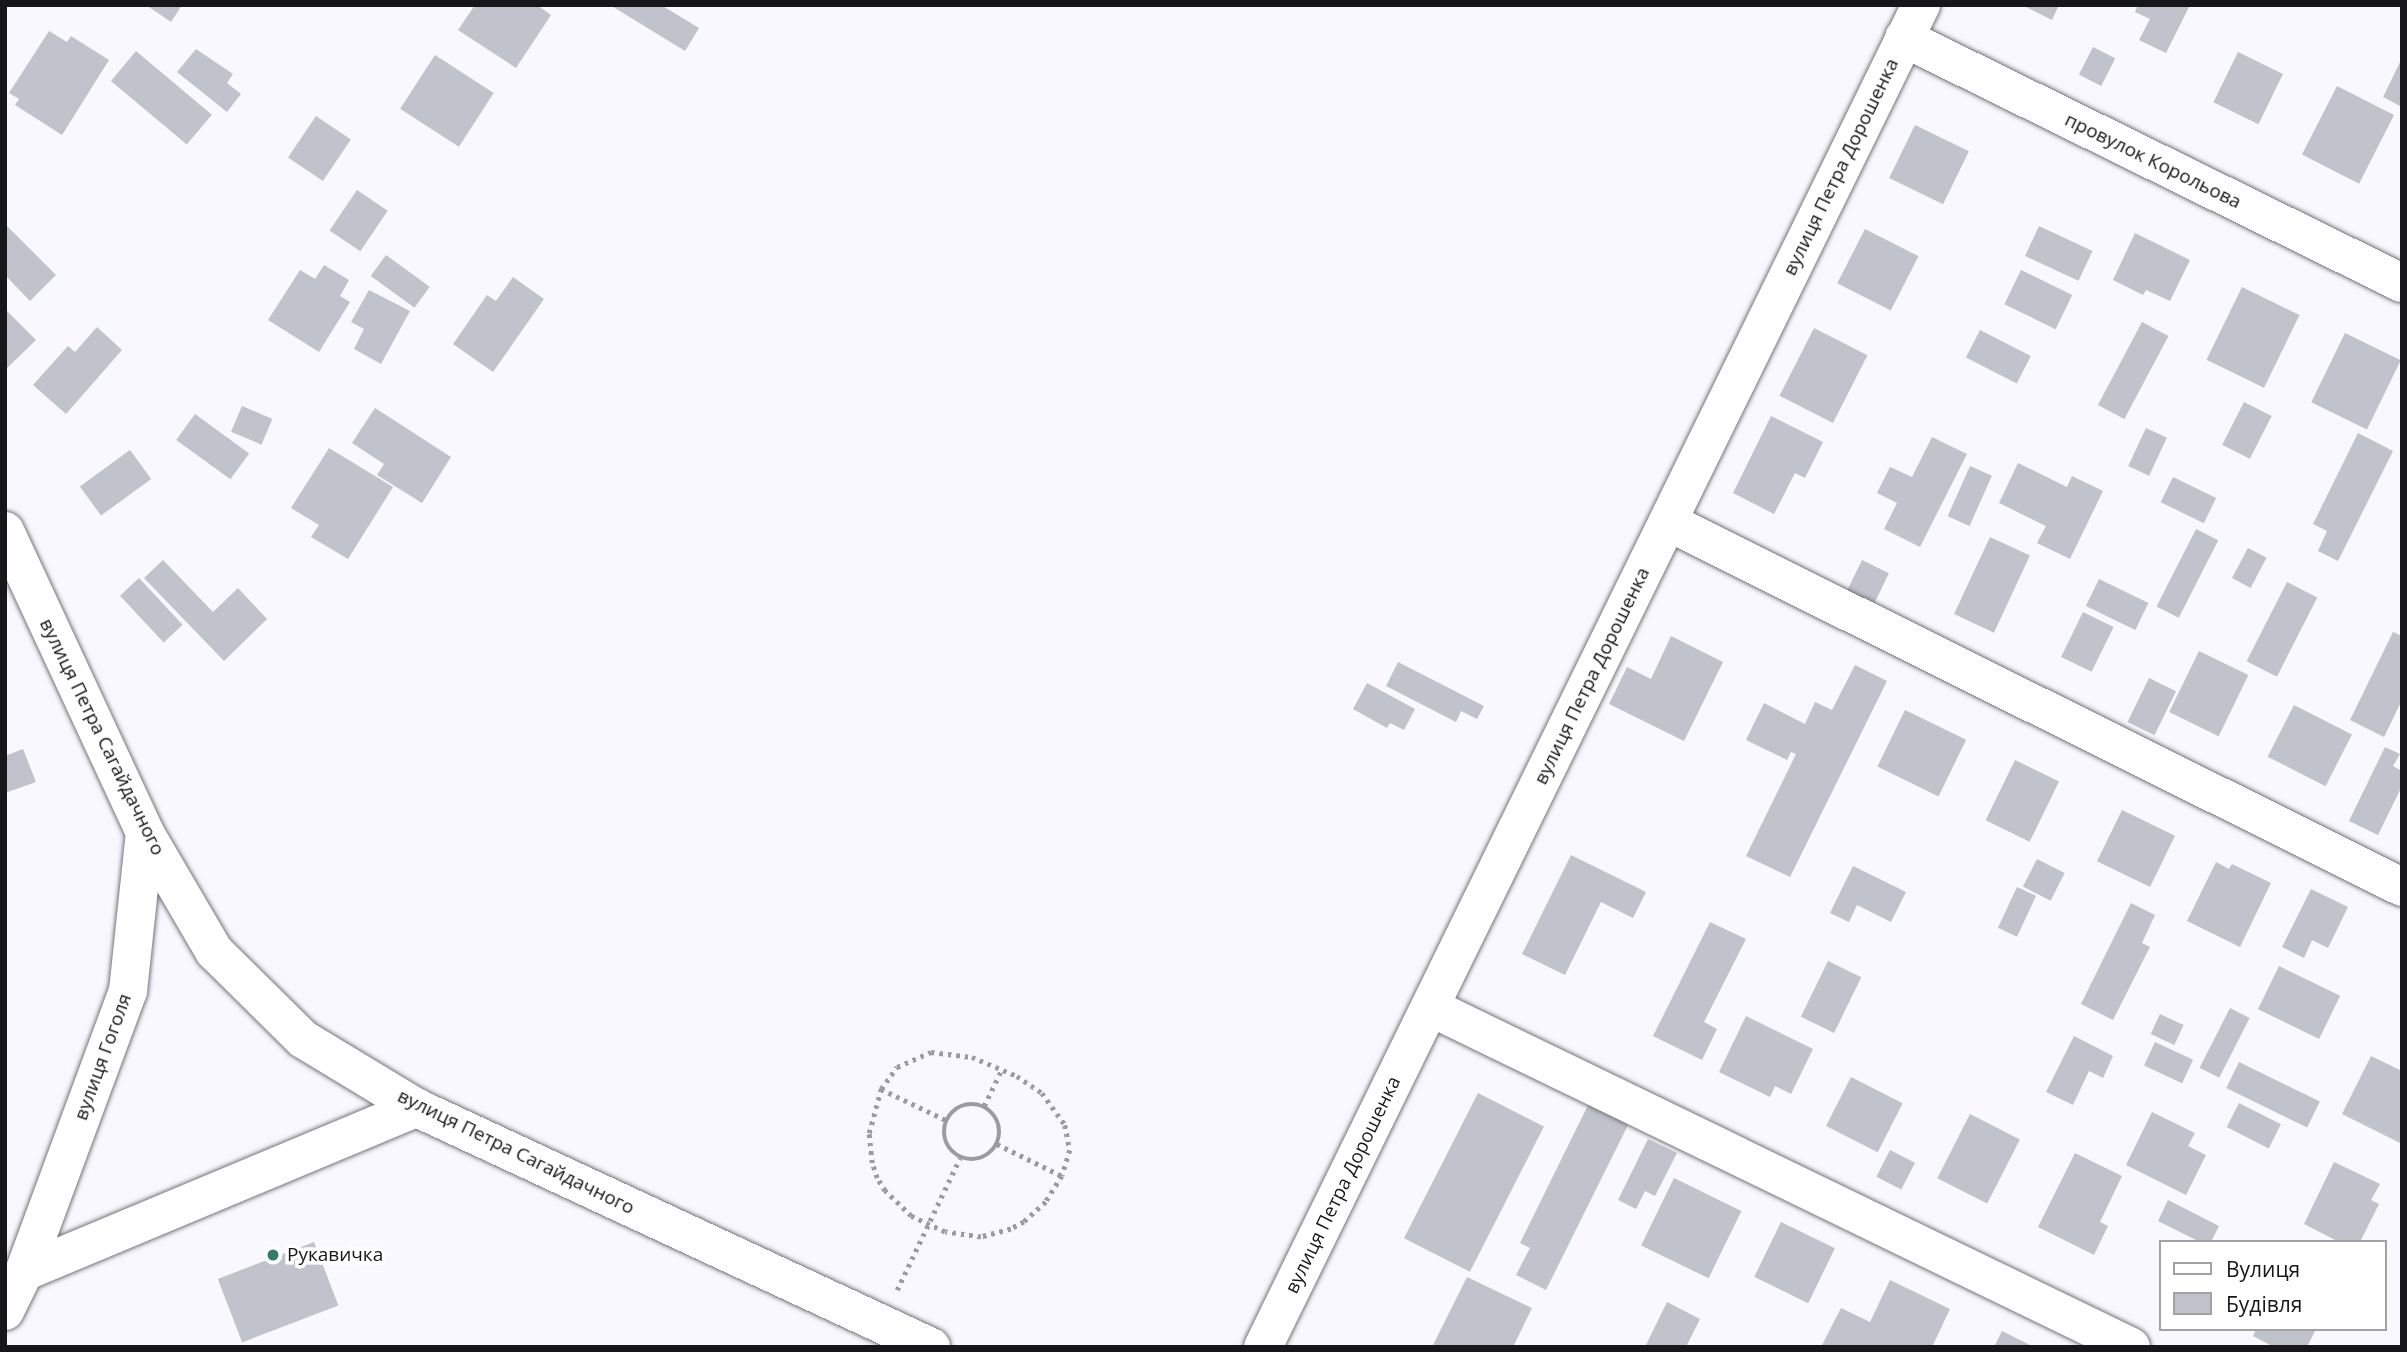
<!DOCTYPE html>
<meta charset="utf-8">
<style>
body{margin:0}
#map{position:relative;width:2407px;height:1352px;overflow:hidden;background:#f8f8fe;font-family:"Open Sans",sans-serif}
div>[style]{position:absolute}
.building>*{inset:0;background:#c0c3cb;transform-origin:0 0}
.path>*{height:4.5px;margin-top:-2.25px;transform-origin:0;background:repeating-linear-gradient(90deg,#9c9ca0 0 3.5px,transparent 0 8.5px)}
.path>.ring{margin:-2.25px;padding:0;box-sizing:content-box;background:none;border:4.5px solid #9c9ca0;border-radius:50%}
.roads{filter:drop-shadow(0 0 2px #75747c) drop-shadow(0 0 2px #75747c)}
.minor>*{height:38px;margin:-19px;padding:0 19px;transform-origin:19px;border-radius:19px;background:#fff}
.dots>*{width:19px;height:19px;translate:-50% -50%;box-sizing:border-box;border:4px solid #fff;border-radius:50%}
span{translate:-50% -50%;white-space:nowrap;text-align:center;line-height:1.15;-webkit-text-stroke:7px #fff;paint-order:stroke}
.street-label{font-size:19px;color:#171719}
.poi-label{font-size:19px;color:#171719}
.left{translate:0 -50%;text-align:left}
.frame{position:absolute;inset:0;border:7px solid #171719;pointer-events:none}
.legend{position:absolute;left:2159px;top:1240px;width:228px;height:91px;box-sizing:border-box;background:#fff;border:2px solid #a2a2a3;margin:0;padding:9px 12px;list-style:none;font-size:21px;color:#171719}
.legend li{display:flex;align-items:center;gap:14px;height:35px}
.legend b{width:35px;border:2px solid #a2a2a3}
</style>
<div id="map">
<div class="building">
<i style="clip-path:polygon(146px 5px,182px 5px,171px 22px)"></i>
<i style="clip-path:polygon(475px 5px,537px 5px,551px 15px,516px 68px,458px 30px)"></i>
<i style="clip-path:polygon(610px 5px,661px 5px,699px 28px,685px 51px)"></i>
<i style="clip-path:polygon(2022px 5px,2059px 5px,2052px 20px)"></i>
<i style="clip-path:polygon(2138px 5px,2190px 5px,2166px 53px,2139px 40px,2150px 19px,2135px 12px)"></i>
<i style="clip-path:polygon(49px 31px,67px 42px,71px 36px,109px 60px,62px 135px,15px 105px,19px 99px,9px 93px)"></i>
<i style="left:2093px;top:47px;width:25px;height:31px;rotate:27deg"></i>
<i style="clip-path:polygon(196px 49px,233px 74px,227px 83px,241px 94px,227px 112px,177px 72px)"></i>
<i style="left:136px;top:51px;width:99px;height:39px;rotate:40deg"></i>
<i style="left:2238px;top:52px;width:50px;height:56px;rotate:26deg"></i>
<i style="left:435px;top:55px;width:70px;height:64px;rotate:33deg"></i>
<i style="clip-path:polygon(2402px 58px,2402px 107px,2383px 97px)"></i>
<i style="left:2337px;top:86px;width:64px;height:77px;rotate:27deg"></i>
<i style="left:316px;top:116px;width:42px;height:50px;rotate:34deg"></i>
<i style="left:1915px;top:125px;width:60px;height:59px;rotate:26deg"></i>
<i style="left:357px;top:190px;width:37px;height:49px;rotate:34deg"></i>
<i style="clip-path:polygon(5px 224px,56px 275px,30px 301px,5px 275px)"></i>
<i style="left:2039px;top:226px;width:59px;height:33px;rotate:25deg"></i>
<i style="left:1865px;top:229px;width:60px;height:61px;rotate:27deg"></i>
<i style="clip-path:polygon(2135px 233px,2190px 260px,2170px 301px,2146px 290px,2143px 295px,2113px 280px)"></i>
<i style="left:386px;top:255px;width:54px;height:26px;rotate:36deg"></i>
<i style="clip-path:polygon(324px 265px,349px 280px,340px 296px,350px 302px,319px 352px,268px 320px,300px 270px,315px 279px)"></i>
<i style="left:2021px;top:270px;width:57px;height:38px;rotate:26deg"></i>
<i style="clip-path:polygon(513px 277px,544px 299px,493px 372px,453px 344px,487px 295px,496px 301px)"></i>
<i style="left:2242px;top:287px;width:64px;height:81px;rotate:26deg"></i>
<i style="clip-path:polygon(369px 290px,410px 311px,381px 364px,354px 349px,364px 329px,351px 322px)"></i>
<i style="clip-path:polygon(5px 309px,36px 340px,5px 370px)"></i>
<i style="left:2142px;top:322px;width:30px;height:94px;rotate:28deg"></i>
<i style="clip-path:polygon(97px 327px,122px 350px,66px 414px,33px 385px,68px 346px,75px 352px)"></i>
<i style="left:1814px;top:328px;width:60px;height:76px;rotate:27deg"></i>
<i style="left:1980px;top:330px;width:57px;height:31px;rotate:27deg"></i>
<i style="left:2345px;top:333px;width:62px;height:77px;rotate:26deg"></i>
<i style="left:2244px;top:402px;width:31px;height:48px;rotate:27deg"></i>
<i style="left:242px;top:406px;width:33px;height:28px;rotate:23deg"></i>
<i style="clip-path:polygon(375px 408px,451px 457px,422px 503px,377px 475px,384px 464px,352px 443px)"></i>
<i style="left:195px;top:414px;width:67px;height:32px;rotate:36deg"></i>
<i style="clip-path:polygon(1771px 416px,1823px 442px,1805px 478px,1795px 473px,1774px 514px,1733px 493px)"></i>
<i style="left:2146px;top:428px;width:23px;height:42px;rotate:25deg"></i>
<i style="clip-path:polygon(2358px 433px,2393px 451px,2338px 561px,2318px 551px,2327px 531px,2313px 524px)"></i>
<i style="clip-path:polygon(1932px 437px,1967px 454px,1920px 547px,1884px 529px,1897px 503px,1877px 493px,1890px 467px,1912px 477px)"></i>
<i style="clip-path:polygon(329px 448px,393px 487px,348px 559px,311px 537px,319px 525px,291px 508px)"></i>
<i style="left:130px;top:450px;width:36px;height:62px;rotate:54deg"></i>
<i style="clip-path:polygon(2018px 463px,2067px 487px,2072px 476px,2103px 491px,2070px 559px,2037px 543px,2046px 526px,1999px 503px)"></i>
<i style="left:1970px;top:466px;width:24px;height:55px;rotate:24deg"></i>
<i style="left:2173px;top:477px;width:48px;height:28px;rotate:26deg"></i>
<i style="left:2196px;top:529px;width:25px;height:87px;rotate:27deg"></i>
<i style="left:1990px;top:537px;width:44px;height:85px;rotate:25deg"></i>
<i style="left:2248px;top:548px;width:21px;height:34px;rotate:28deg"></i>
<i style="clip-path:polygon(163px 560px,213px 612px,238px 588px,267px 619px,224px 661px,144px 578px)"></i>
<i style="left:1862px;top:560px;width:30px;height:37px;rotate:26deg"></i>
<i style="left:139px;top:578px;width:64px;height:26px;rotate:47deg"></i>
<i style="left:2099px;top:579px;width:55px;height:30px;rotate:26deg"></i>
<i style="left:2287px;top:582px;width:34px;height:89px;rotate:27deg"></i>
<i style="left:2083px;top:612px;width:34px;height:50px;rotate:26deg"></i>
<i style="clip-path:polygon(2393px 632px,2402px 636px,2402px 700px,2384px 737px,2350px 720px)"></i>
<i style="clip-path:polygon(1671px 636px,1723px 662px,1684px 741px,1609px 704px,1627px 667px,1651px 679px)"></i>
<i style="left:2199px;top:651px;width:55px;height:68px;rotate:26deg"></i>
<i style="clip-path:polygon(1398px 662px,1484px 706px,1477px 719px,1461px 711px,1456px 722px,1386px 686px)"></i>
<i style="clip-path:polygon(1855px 665px,1887px 681px,1790px 877px,1746px 856px,1796px 754px,1791px 752px,1787px 760px,1746px 740px,1764px 703px,1805px 724px,1815px 702px,1832px 710px)"></i>
<i style="left:2149px;top:678px;width:30px;height:49px;rotate:26deg"></i>
<i style="clip-path:polygon(1367px 683px,1415px 709px,1404px 730px,1390px 723px,1387px 728px,1353px 709px)"></i>
<i style="left:2294px;top:705px;width:65px;height:58px;rotate:27deg"></i>
<i style="left:1905px;top:710px;width:68px;height:63px;rotate:26deg"></i>
<i style="clip-path:polygon(2385px 747px,2400px 754px,2393px 766px,2402px 771px,2402px 786px,2378px 835px,2349px 821px)"></i>
<i style="clip-path:polygon(23px 749px,36px 782px,5px 793px,5px 756px)"></i>
<i style="left:2015px;top:760px;width:49px;height:67px;rotate:26deg"></i>
<i style="left:2122px;top:810px;width:59px;height:57px;rotate:26deg"></i>
<i style="clip-path:polygon(1571px 855px,1646px 892px,1633px 918px,1601px 902px,1565px 975px,1522px 954px)"></i>
<i style="left:2037px;top:859px;width:31px;height:31px;rotate:27deg"></i>
<i style="clip-path:polygon(2216px 862px,2229px 869px,2232px 864px,2271px 883px,2240px 947px,2187px 921px)"></i>
<i style="clip-path:polygon(1853px 866px,1906px 892px,1891px 922px,1857px 905px,1849px 922px,1830px 913px)"></i>
<i style="left:2017px;top:887px;width:21px;height:45px;rotate:25deg"></i>
<i style="clip-path:polygon(2311px 889px,2348px 907px,2328px 948px,2312px 940px,2304px 958px,2282px 947px)"></i>
<i style="clip-path:polygon(2131px 903px,2155px 915px,2142px 943px,2150px 947px,2113px 1020px,2081px 1004px)"></i>
<i style="clip-path:polygon(1710px 922px,1746px 939px,1704px 1022px,1717px 1029px,1702px 1060px,1653px 1036px)"></i>
<i style="left:1828px;top:961px;width:37px;height:62px;rotate:26deg"></i>
<i style="left:2279px;top:966px;width:68px;height:48px;rotate:26deg"></i>
<i style="left:2230px;top:1008px;width:22px;height:67px;rotate:27deg"></i>
<i style="left:2160px;top:1014px;width:26px;height:22px;rotate:25deg"></i>
<i style="clip-path:polygon(1746px 1016px,1813px 1049px,1791px 1094px,1775px 1086px,1770px 1097px,1719px 1072px)"></i>
<i style="clip-path:polygon(2074px 1036px,2113px 1056px,2103px 1078px,2089px 1071px,2073px 1105px,2046px 1092px)"></i>
<i style="left:2155px;top:1042px;width:42px;height:26px;rotate:25deg"></i>
<i style="clip-path:polygon(2371px 1056px,2402px 1071px,2402px 1144px,2342px 1114px)"></i>
<i style="left:2239px;top:1062px;width:90px;height:29px;rotate:26deg"></i>
<i style="left:1851px;top:1077px;width:58px;height:55px;rotate:27deg"></i>
<i style="left:1478px;top:1093px;width:74px;height:163px;rotate:27deg"></i>
<i style="clip-path:polygon(1590px 1101px,1630px 1121px,1546px 1290px,1516px 1275px,1530px 1248px,1520px 1243px)"></i>
<i style="left:2239px;top:1103px;width:47px;height:27px;rotate:27deg"></i>
<i style="clip-path:polygon(2152px 1112px,2195px 1133px,2188px 1146px,2206px 1155px,2186px 1195px,2126px 1165px)"></i>
<i style="left:1970px;top:1114px;width:56px;height:72px;rotate:27deg"></i>
<i style="clip-path:polygon(1648px 1139px,1677px 1153px,1655px 1196px,1645px 1191px,1636px 1209px,1618px 1200px)"></i>
<i style="left:1890px;top:1150px;width:28px;height:30px;rotate:27deg"></i>
<i style="clip-path:polygon(2075px 1153px,2122px 1176px,2100px 1222px,2108px 1226px,2094px 1255px,2038px 1227px)"></i>
<i style="clip-path:polygon(2334px 1162px,2380px 1184px,2371px 1200px,2379px 1204px,2360px 1242px,2339px 1242px,2304px 1224px)"></i>
<i style="left:1674px;top:1178px;width:75px;height:75px;rotate:26deg"></i>
<i style="clip-path:polygon(2168px 1200px,2219px 1226px,2211px 1242px,2200px 1242px,2158px 1221px)"></i>
<i style="left:1781px;top:1222px;width:60px;height:61px;rotate:26deg"></i>
<i style="left:314px;top:1242px;width:68px;height:103px;rotate:69deg"></i>
<i style="clip-path:polygon(1467px 1277px,1532px 1308px,1513px 1347px,1432px 1347px)"></i>
<i style="clip-path:polygon(1890px 1280px,1950px 1309px,1932px 1347px,1821px 1347px,1841px 1308px,1870px 1322px)"></i>
<i style="clip-path:polygon(1667px 1302px,1700px 1319px,1686px 1347px,1645px 1347px)"></i>
<i style="clip-path:polygon(2256px 1329px,2316px 1329px,2307px 1347px,2274px 1347px,2253px 1336px)"></i>
<i style="clip-path:polygon(2002px 1331px,2034px 1347px,1994px 1347px)"></i>
</div>
<div class="path">
<i style="left:931px;top:1052px;width:41px;rotate:7deg"></i>
<i style="left:972px;top:1057px;width:49px;rotate:22.9deg"></i>
<i style="left:1017px;top:1076px;width:30px;rotate:34deg"></i>
<i style="left:1042px;top:1093px;width:39px;rotate:54deg"></i>
<i style="left:1065px;top:1125px;width:25px;rotate:79deg"></i>
<i style="left:1070px;top:1150px;width:27px;rotate:107deg"></i>
<i style="left:1062px;top:1176px;width:31px;rotate:122deg"></i>
<i style="left:1046px;top:1202px;width:30px;rotate:138deg"></i>
<i style="left:1024px;top:1222px;width:15px;rotate:152deg"></i>
<i style="left:1011px;top:1229px;width:31px;rotate:165deg"></i>
<i style="left:981px;top:1237px;width:36px;rotate:-172deg"></i>
<i style="left:945px;top:1232px;width:38px;rotate:-155deg"></i>
<i style="left:911px;top:1216px;width:36px;rotate:-136deg"></i>
<i style="left:885px;top:1191px;width:15px;rotate:-122deg"></i>
<i style="left:877px;top:1178px;width:16px;rotate:-108deg"></i>
<i style="left:872px;top:1163px;width:30px;rotate:-96deg"></i>
<i style="left:869px;top:1133px;width:46px;rotate:-74.7deg"></i>
<i style="left:881px;top:1089px;width:27px;rotate:-54deg"></i>
<i style="left:897px;top:1067px;width:37px;rotate:-24deg"></i>
<i style="left:881px;top:1089px;width:72px;rotate:25.5deg"></i>
<i class="ring" style="left:944px;top:1104px;width:51.5px;height:51.5px"></i>
<i style="left:984px;top:1106px;width:41px;rotate:-64.1deg"></i>
<i style="left:997px;top:1144px;width:72px;rotate:26.2deg"></i>
<i style="left:897px;top:1290px;width:146px;rotate:-64.5deg"></i>
</div>
<div class="roads">
<div class="minor">
<i style="left:1904px;top:38px;width:555px;rotate:26.2deg"></i>
<i style="left:1668px;top:522px;width:820px;rotate:26.44deg"></i>
<i style="left:5px;top:531px;width:333px;rotate:65.1deg"></i>
<i style="left:145px;top:833px;width:137px;rotate:59.7deg"></i>
<i style="left:214px;top:951px;width:125px;rotate:44.7deg"></i>
<i style="left:303px;top:1039px;width:133px;rotate:31.2deg"></i>
<i style="left:417px;top:1108px;width:567px;rotate:24.94deg"></i>
<i style="left:1430px;top:1007px;width:779px;rotate:25.87deg"></i>
<i style="left:24px;top:1272px;width:426px;rotate:-22.7deg"></i>
<i style="left:5px;top:1311px;width:43px;rotate:-64deg"></i>
<i style="left:24px;top:1272px;width:300px;rotate:-69.7deg"></i>
<i style="left:128px;top:991px;width:159px;rotate:-83.9deg"></i>
<i style="left:1263px;top:1347px;width:1495px;rotate:-63.88deg"></i>
</div>
</div>
<div class="dots">
<i style="left:273px;top:1255px;background:#377a6c"></i>
</div>
<div class="street-label">
<span style="left:2153px;top:161px;rotate:26deg">провулок Корольова</span>
<span style="left:1841px;top:167px;rotate:-64deg">вулиця Петра Дорошенка</span>
<span style="left:1592px;top:676px;rotate:-64deg">вулиця Петра Дорошенка</span>
<span style="left:102px;top:737px;rotate:64deg">вулиця Петра Сагайдачного</span>
<span style="left:103px;top:1057px;rotate:-70deg">вулиця Гоголя</span>
<span style="left:516px;top:1152px;rotate:26deg">вулиця Петра Сагайдачного</span>
<span style="left:1343px;top:1185px;rotate:-64deg">вулиця Петра Дорошенка</span>
</div>
<div class="poi-label">
<span class="left" style="left:287px;top:1255px">Рукавичка</span>
</div>
<div class="frame"></div>
<ul class="legend">
<li><b style="height:9px;background:#fff"></b>Вулиця</li>
<li><b style="height:19px;background:#c0c3cb"></b>Будівля</li>
</ul>
</div>
